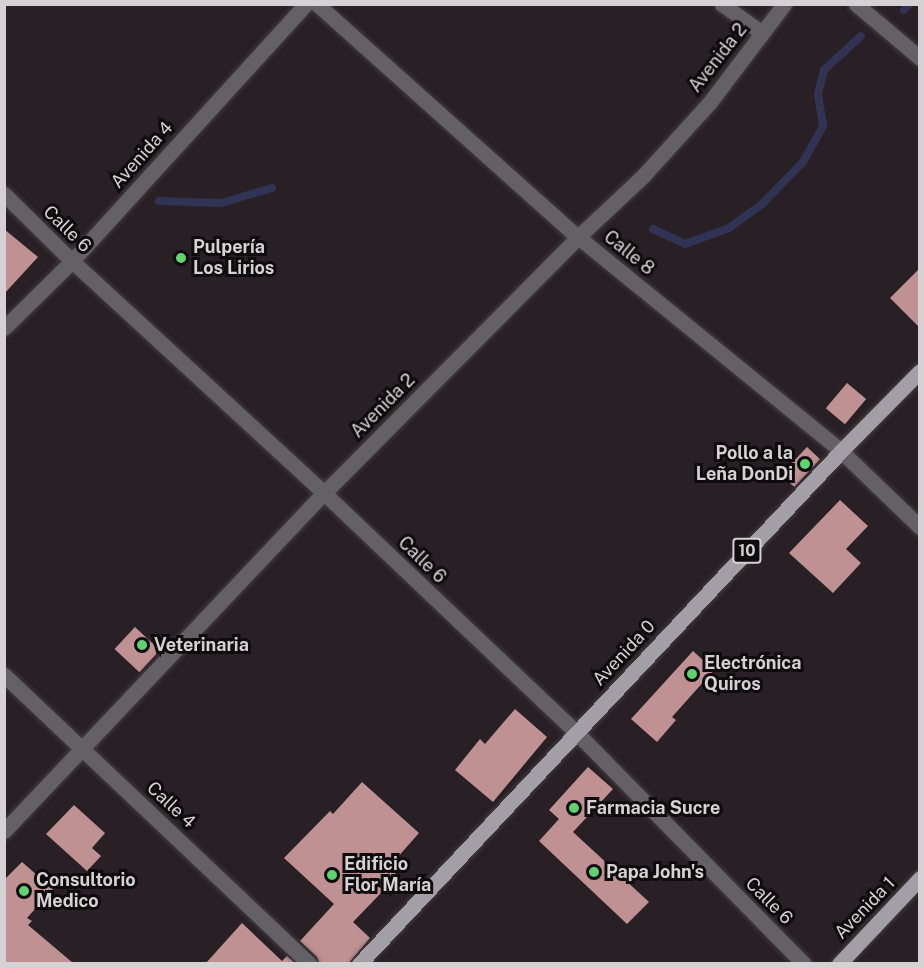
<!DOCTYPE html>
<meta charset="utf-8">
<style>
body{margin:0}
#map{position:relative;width:924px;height:968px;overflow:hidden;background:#282024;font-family:"Public Sans",sans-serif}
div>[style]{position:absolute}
.stream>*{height:8px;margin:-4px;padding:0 4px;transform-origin:4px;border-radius:4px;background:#303354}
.building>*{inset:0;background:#c09193;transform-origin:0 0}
.roads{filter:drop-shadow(0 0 2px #443c40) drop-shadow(0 0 2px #443c40)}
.minor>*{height:15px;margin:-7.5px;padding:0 7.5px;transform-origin:7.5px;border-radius:7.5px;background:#636165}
.major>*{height:15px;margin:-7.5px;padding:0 7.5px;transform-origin:7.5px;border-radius:7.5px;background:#a39fa7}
.dots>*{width:16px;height:16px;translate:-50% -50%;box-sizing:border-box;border:3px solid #0e0b0d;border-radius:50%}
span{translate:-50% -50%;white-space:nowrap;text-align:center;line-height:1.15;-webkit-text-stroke:6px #0e0b0d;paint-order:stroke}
.shield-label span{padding:2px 4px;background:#0e0b0d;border:2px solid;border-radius:4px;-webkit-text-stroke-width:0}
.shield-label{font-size:16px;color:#d6d2d4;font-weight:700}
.street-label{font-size:18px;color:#d6d2d4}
.poi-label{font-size:18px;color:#d6d2d4;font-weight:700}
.left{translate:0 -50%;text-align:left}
.right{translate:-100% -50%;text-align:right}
.frame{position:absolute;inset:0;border:6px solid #d6d2d4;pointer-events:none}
</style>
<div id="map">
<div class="stream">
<i style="left:904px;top:10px;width:8px;rotate:-50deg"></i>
<i style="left:159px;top:201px;width:62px;rotate:1.8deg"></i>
<i style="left:221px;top:203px;width:53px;rotate:-16.4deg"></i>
<i style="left:653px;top:229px;width:35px;rotate:25deg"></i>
<i style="left:685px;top:244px;width:47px;rotate:-20deg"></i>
<i style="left:729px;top:228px;width:41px;rotate:-36deg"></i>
<i style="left:762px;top:204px;width:59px;rotate:-45.7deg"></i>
<i style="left:803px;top:162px;width:41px;rotate:-60.9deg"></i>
<i style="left:823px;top:126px;width:32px;rotate:-99deg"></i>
<i style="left:818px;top:94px;width:25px;rotate:-76deg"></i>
<i style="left:824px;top:70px;width:50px;rotate:-42.6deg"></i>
</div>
<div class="building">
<i style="clip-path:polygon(4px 229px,38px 257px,4px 294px)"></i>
<i style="clip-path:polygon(920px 268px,920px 328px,890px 298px)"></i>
<i style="left:847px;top:383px;width:25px;height:33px;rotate:40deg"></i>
<i style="left:807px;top:447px;width:18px;height:38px;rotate:43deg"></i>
<i style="clip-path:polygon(840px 500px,868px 526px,846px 549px,861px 563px,833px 593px,789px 553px)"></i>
<i style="left:135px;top:627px;width:34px;height:30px;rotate:43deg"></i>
<i style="clip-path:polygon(693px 651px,714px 670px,672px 717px,676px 720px,657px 742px,631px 719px)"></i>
<i style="clip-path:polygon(515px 709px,547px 737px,493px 802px,455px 770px,480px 739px,485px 744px)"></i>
<i style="clip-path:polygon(588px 767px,613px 789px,573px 832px,649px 902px,627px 924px,539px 841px,559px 819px,549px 810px)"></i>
<i style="clip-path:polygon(362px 782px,419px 833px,389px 867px,401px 879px,387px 894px,381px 893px,353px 922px,370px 938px,349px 963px,319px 963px,317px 957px,300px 941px,334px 904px,284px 858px,330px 811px,333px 814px)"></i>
<i style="clip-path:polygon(74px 805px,105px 833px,92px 848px,101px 856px,87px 871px,46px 834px)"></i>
<i style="clip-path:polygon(22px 862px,53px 889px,27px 918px,32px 921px,28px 925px,73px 963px,4px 963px,4px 880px)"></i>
<i style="clip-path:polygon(242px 923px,282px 961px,287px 956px,295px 963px,206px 963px)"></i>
</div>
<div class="roads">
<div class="minor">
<i style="left:317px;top:4px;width:350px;rotate:41.8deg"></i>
<i style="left:578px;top:237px;width:339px;rotate:39.1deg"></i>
<i style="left:841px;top:451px;width:110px;rotate:43.9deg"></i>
<i style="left:722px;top:4px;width:49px;rotate:35.9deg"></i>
<i style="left:856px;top:4px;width:84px;rotate:40.2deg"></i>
<i style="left:4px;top:194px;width:95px;rotate:44.6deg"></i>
<i style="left:72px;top:261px;width:343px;rotate:42.6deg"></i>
<i style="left:324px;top:493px;width:347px;rotate:43.5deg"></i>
<i style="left:576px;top:732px;width:325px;rotate:45.5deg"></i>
<i style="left:4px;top:328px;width:95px;rotate:-44.6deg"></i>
<i style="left:72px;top:261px;width:348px;rotate:-47.7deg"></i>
<i style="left:4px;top:675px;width:421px;rotate:43.4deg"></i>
<i style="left:4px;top:831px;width:465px;rotate:-46.6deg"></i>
<i style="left:324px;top:493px;width:361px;rotate:-45.2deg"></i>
<i style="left:578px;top:237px;width:88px;rotate:-43.2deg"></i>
<i style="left:642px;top:177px;width:101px;rotate:-47.8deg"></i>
<i style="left:710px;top:102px;width:123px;rotate:-52.9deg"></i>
</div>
<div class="major">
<i style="left:359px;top:964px;width:704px;rotate:-46.78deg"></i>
<i style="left:841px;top:451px;width:112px;rotate:-45.4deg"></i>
<i style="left:839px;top:964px;width:118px;rotate:-46.7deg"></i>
</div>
</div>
<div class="dots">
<i style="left:181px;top:258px;background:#5ed56c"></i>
<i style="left:805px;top:464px;background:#5ed56c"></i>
<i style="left:142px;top:645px;background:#5ed56c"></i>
<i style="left:692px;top:674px;background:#5ed56c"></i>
<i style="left:574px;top:808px;background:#5ed56c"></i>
<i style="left:594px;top:872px;background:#5ed56c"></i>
<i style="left:332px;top:875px;background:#5ed56c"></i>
<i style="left:24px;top:891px;background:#5ed56c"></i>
</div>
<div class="shield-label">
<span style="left:747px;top:551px">10</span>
</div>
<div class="street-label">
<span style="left:718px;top:58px;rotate:-52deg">Avenida 2</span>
<span style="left:142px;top:155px;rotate:-48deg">Avenida 4</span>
<span style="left:67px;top:229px;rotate:44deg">Calle 6</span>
<span style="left:629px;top:253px;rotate:39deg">Calle 8</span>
<span style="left:383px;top:406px;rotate:-45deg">Avenida 2</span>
<span style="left:422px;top:560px;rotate:44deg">Calle 6</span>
<span style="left:624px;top:653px;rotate:-47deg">Avenida 0</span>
<span style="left:171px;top:805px;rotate:43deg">Calle 4</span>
<span style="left:769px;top:901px;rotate:45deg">Calle 6</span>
<span style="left:865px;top:908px;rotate:-46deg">Avenida 1</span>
</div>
<div class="poi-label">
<span class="left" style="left:193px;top:258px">Pulpería<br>Los Lirios</span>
<span class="right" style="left:793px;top:464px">Pollo a la<br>Leña DonDi</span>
<span class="left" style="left:154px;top:645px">Veterinaria</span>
<span class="left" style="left:704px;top:674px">Electrónica<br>Quiros</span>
<span class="left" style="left:586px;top:808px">Farmacia Sucre</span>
<span class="left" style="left:344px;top:875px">Edificio<br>Flor María</span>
<span class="left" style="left:606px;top:872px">Papa John's</span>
<span class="left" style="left:36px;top:891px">Consultorio<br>Medico</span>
</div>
<div class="frame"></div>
</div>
